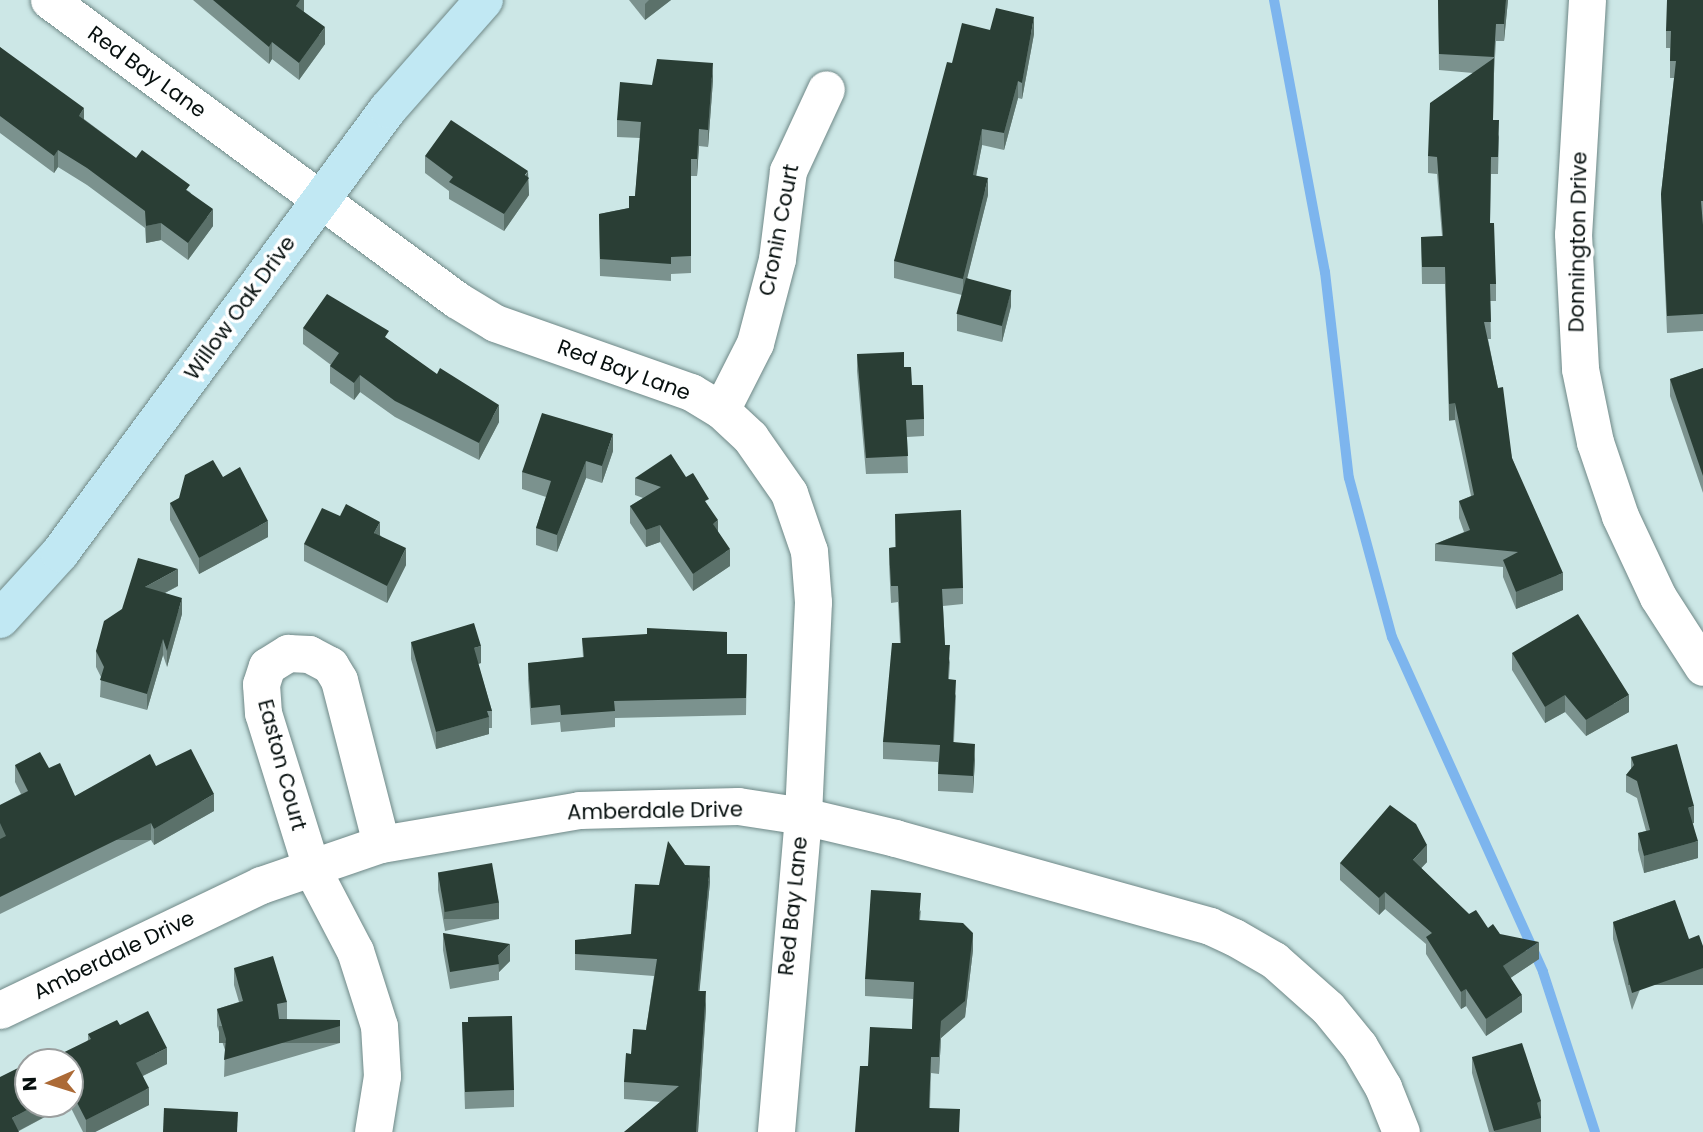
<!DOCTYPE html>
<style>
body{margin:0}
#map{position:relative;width:1703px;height:1132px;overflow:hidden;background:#cce7e6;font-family:Poppins,sans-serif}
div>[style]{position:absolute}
.stream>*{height:10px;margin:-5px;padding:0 5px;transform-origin:5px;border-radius:5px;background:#7db5ee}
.roads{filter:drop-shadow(0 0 2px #6f8887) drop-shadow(0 0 2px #6f8887)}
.street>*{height:37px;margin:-18.5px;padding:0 18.5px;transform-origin:18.5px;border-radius:18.5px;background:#fff}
.secondary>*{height:38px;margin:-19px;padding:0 19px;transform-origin:19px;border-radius:19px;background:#c1e8f3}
.wall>*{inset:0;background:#7b928e}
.shaded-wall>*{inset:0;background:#5b716a;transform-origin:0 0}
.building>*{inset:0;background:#2a3e35;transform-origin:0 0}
span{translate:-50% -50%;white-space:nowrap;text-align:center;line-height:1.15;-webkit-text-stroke:7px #fff;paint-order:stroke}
.street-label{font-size:21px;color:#060f0e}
.north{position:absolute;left:14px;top:1048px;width:70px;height:70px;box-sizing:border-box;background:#fff;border:2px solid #9b9f9f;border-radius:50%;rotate:267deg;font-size:19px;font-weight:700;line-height:28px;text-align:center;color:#060f0e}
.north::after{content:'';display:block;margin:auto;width:24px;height:32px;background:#ac6a36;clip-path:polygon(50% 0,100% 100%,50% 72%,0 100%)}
</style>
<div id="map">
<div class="stream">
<i style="left:1274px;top:0;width:277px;rotate:79.4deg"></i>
<i style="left:1325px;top:272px;width:207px;rotate:83.4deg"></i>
<i style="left:1349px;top:478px;width:165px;rotate:74.9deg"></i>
<i style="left:1392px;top:637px;width:367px;rotate:65.7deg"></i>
<i style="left:1543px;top:972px;width:168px;rotate:72deg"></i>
</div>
<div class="roads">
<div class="street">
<i style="left:49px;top:0;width:506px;rotate:36.33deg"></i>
<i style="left:457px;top:300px;width:44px;rotate:31.2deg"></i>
<i style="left:495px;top:323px;width:208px;rotate:19.4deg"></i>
<i style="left:691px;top:392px;width:35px;rotate:31deg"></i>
<i style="left:721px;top:410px;width:40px;rotate:43deg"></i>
<i style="left:750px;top:437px;width:68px;rotate:55.1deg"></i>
<i style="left:789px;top:493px;width:61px;rotate:71deg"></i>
<i style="left:809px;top:551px;width:51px;rotate:85.5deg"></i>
<i style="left:813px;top:602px;width:214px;rotate:92.7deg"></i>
<i style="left:803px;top:816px;width:317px;rotate:94.9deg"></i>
<i style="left:1587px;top:0;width:234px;rotate:93.4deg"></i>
<i style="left:1573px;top:234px;width:135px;rotate:87deg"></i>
<i style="left:1580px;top:369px;width:75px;rotate:78.4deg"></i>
<i style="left:1595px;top:442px;width:78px;rotate:71.3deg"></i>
<i style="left:1620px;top:516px;width:89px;rotate:64.9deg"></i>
<i style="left:1658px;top:597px;width:83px;rotate:57.3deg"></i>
<i style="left:721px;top:410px;width:75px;rotate:-63.1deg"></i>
<i style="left:755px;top:343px;width:87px;rotate:-75.3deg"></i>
<i style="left:777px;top:259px;width:89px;rotate:-82.9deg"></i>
<i style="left:788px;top:171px;width:90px;rotate:-65.1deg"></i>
<i style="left:0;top:1010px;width:289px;rotate:-25.6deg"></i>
<i style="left:261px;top:885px;width:127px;rotate:-18.9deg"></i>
<i style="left:381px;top:844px;width:201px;rotate:-9.7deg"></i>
<i style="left:579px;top:810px;width:159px;rotate:-1.4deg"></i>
<i style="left:738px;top:806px;width:66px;rotate:8.7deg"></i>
<i style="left:803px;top:816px;width:95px;rotate:13.4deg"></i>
<i style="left:895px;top:838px;width:327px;rotate:15.6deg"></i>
<i style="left:1210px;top:926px;width:26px;rotate:25deg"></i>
<i style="left:1234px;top:937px;width:46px;rotate:29.9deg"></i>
<i style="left:1274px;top:960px;width:72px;rotate:41.6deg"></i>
<i style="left:1328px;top:1008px;width:49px;rotate:50.8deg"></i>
<i style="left:1359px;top:1046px;width:48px;rotate:59.7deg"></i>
<i style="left:1383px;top:1087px;width:48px;rotate:68.2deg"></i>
<i style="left:373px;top:1132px;width:57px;rotate:-80.9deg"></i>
<i style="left:382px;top:1076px;width:50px;rotate:-93.4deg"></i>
<i style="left:379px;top:1026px;width:79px;rotate:-107.7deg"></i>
<i style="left:355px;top:951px;width:95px;rotate:-117.6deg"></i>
<i style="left:311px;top:867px;width:161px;rotate:-107.3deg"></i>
<i style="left:263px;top:713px;width:29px;rotate:-94deg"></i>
<i style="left:261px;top:684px;width:19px;rotate:-72deg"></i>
<i style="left:267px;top:666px;width:25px;rotate:-32deg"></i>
<i style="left:288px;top:653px;width:21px;rotate:3deg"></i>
<i style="left:309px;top:654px;width:24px;rotate:28deg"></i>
<i style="left:330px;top:665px;width:17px;rotate:59deg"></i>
<i style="left:339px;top:680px;width:169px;rotate:75.6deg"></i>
</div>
<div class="secondary">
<i style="left:0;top:619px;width:89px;rotate:-47.7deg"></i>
<i style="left:60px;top:553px;width:552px;rotate:-53.55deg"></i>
<i style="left:388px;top:109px;width:145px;rotate:-48.6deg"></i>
</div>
</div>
<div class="wall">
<i style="clip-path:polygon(193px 0,304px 0,304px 12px,325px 44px,299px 80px,272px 59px,269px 64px)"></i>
<i style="clip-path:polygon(629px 0,671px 0,645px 20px)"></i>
<i style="clip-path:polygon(1438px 0,1508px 0,1504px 41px,1496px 41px,1494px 74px,1493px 120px,1499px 137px,1498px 174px,1491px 174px,1490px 223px,1496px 284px,1496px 301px,1490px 301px,1491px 339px,1488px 339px,1512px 458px,1563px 590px,1516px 609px,1503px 577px,1503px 567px,1435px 561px,1435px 544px,1464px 532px,1459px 518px,1459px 501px,1471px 496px,1455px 420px,1449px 421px,1445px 284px,1422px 284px,1421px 237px,1442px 236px,1437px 174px,1428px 173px,1428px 156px,1473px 73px,1439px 70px)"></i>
<i style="clip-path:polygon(1703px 0,1703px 331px,1667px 333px,1661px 194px,1674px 78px,1670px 78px,1670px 48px,1666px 48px,1666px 31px)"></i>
<i style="clip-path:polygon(990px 30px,1034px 34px,1022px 99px,1018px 98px,1004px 150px,982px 145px,976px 176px,988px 195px,967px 278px,1011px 306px,1002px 342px,957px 331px,957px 314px,962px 295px,894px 278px,894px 261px)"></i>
<i style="clip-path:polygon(0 47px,84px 119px,136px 158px,190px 192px,213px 226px,188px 260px,161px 240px,146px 243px,145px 228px,87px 185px,58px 167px,54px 173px,0 133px)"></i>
<i style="clip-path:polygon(713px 80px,708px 147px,699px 146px,697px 176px,691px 176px,691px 273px,671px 274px,671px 281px,600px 276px,599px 214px,629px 208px,635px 196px,640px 138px,617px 137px,617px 120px,652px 85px)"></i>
<i style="clip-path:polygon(425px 156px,528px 178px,529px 195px,504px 231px,449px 199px,449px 191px,425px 173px)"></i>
<i style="clip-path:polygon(303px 328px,389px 340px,499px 422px,479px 460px,395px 417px,360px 392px,354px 400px,330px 383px,330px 366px,331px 365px,303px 344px)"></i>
<i style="clip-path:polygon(857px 354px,904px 367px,912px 385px,924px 419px,924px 436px,907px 437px,908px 473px,866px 474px,857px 371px)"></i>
<i style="clip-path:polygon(1703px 368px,1703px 493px,1670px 396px,1670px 379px)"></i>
<i style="clip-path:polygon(613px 451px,602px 483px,586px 478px,557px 552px,536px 545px,536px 528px,546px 497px,522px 489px,522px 472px)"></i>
<i style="clip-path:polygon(223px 477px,268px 537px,199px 574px,170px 520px,170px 503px)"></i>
<i style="clip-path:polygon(686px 477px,709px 508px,730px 566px,693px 591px,660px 542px,646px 547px,630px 523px,630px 506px,643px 498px,635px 495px,635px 478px)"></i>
<i style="clip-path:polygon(895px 514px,963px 588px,963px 604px,943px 606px,945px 645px,950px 662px,949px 679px,956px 696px,954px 742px,975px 760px,973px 793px,938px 791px,938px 762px,883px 759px,883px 742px,900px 643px,898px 602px,891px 603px,889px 564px,889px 548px,895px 547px)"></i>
<i style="clip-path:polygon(380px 535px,406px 565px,387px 603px,304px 561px,304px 544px)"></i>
<i style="clip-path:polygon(178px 586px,165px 593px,182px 614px,167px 667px,163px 655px,147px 710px,100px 697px,101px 677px,96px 667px,96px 651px,122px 609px)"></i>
<i style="clip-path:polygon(582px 638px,727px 654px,747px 654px,746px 715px,615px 718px,615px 727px,561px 732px,560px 722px,531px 725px,528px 680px,528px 663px,583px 658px)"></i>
<i style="clip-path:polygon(411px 642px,481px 663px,478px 664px,492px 711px,492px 728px,489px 728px,489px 734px,436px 749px,411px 659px)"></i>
<i style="clip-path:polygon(1512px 653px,1629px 712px,1586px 736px,1565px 712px,1545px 723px,1512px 670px)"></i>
<i style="clip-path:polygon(1631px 757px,1694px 823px,1693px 823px,1698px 858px,1644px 873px,1638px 850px,1638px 833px,1646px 831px,1637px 798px,1626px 792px,1626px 775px,1631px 769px)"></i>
<i style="clip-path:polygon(15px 765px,49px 768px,75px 796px,156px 766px,214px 811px,154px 845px,151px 840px,0 914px,0 805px,21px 794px,15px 782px)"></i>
<i style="clip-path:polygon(1427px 862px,1421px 868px,1469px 914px,1488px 928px,1539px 959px,1510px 978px,1522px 1012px,1486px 1036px,1466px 1006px,1461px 1009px,1426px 954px,1426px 944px,1385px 909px,1379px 915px,1340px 880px,1340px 863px)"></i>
<i style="clip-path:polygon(685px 865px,710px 882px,699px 991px,706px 1008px,698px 1132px,624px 1132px,661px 1102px,624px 1099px,624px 1082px,631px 1054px,646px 1030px,654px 976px,575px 970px,575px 940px,631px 934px,659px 885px)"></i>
<i style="clip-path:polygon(438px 873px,499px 919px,445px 931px,438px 890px)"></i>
<i style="clip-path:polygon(1675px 900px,1632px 1010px,1613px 939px,1613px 922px)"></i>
<i style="clip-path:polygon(921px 910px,920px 920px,973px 950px,965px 1017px,941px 1038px,939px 1074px,931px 1073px,930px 1108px,960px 1132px,868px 1066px,912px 1029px,913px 999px,865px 996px,865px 979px)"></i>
<i style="clip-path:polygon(443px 933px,510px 961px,499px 972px,499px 980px,450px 989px,443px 950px)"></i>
<i style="clip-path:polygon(234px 968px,287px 1002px,287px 1019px,340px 1043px,224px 1077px,225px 1050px,217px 1026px,217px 1009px,239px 1002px,234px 985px)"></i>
<i style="clip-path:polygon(462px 1022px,514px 1090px,514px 1107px,465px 1109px)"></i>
<i style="clip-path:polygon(120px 1025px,167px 1064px,143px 1076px,149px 1105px,95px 1132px,83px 1132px,69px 1104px,19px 1131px,0 1132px,28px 1104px,70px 1104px,70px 1062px,88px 1040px,88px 1034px)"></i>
<i style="clip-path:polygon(1472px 1057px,1541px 1101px,1541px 1132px,1489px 1132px,1472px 1073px)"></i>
</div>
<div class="shaded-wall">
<i style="clip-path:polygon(300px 0,304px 0,304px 12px,296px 6px)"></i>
<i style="clip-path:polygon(649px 0,671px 0,645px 20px,645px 4px)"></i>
<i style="clip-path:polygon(1506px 0,1508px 0,1504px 41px,1504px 24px)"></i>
<i style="clip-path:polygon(1034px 17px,1034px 34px,1022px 99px,1022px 83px)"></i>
<i style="clip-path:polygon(325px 27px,325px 44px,299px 80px,299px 63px)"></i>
<i style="clip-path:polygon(272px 42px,272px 59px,269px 64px,269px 47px)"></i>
<i style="clip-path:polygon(713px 63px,713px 80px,708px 147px,708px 130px)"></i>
<i style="clip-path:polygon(1018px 81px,1018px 98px,1004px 150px,1004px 133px)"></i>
<i style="clip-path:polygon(84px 108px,84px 125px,79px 116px)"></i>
<i style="clip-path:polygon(699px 129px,699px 146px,697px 176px,697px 159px)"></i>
<i style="clip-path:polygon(982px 129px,982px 145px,973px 192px,973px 175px)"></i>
<i style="clip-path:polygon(58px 150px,58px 167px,54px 173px,54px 156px)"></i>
<i style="clip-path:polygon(528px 171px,529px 195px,504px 231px,504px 214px)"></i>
<i style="clip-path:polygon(988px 178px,988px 195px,963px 295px,963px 279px)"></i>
<i style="clip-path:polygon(213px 209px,213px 226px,188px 260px,188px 243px)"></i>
<i style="clip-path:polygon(161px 223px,161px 240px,146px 243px,146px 226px)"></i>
<i style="clip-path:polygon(1011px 290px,1011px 306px,1002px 342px,1002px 325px)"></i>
<i style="clip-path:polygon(360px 375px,360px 392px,354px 400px,354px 383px)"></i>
<i style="left:1455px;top:403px;width:17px;height:6px;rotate:90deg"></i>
<i style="clip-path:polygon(499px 405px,499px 422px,479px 460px,479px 443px)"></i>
<i style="clip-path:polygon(613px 434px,613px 451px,602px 483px,602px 466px)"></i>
<i style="clip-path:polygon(586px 461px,586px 478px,557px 552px,557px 535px)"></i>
<i style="clip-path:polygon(718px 520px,718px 537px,713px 524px)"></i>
<i style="clip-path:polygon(268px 521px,268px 537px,199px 574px,199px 558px)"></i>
<i style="clip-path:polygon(380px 522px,380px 539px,374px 533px)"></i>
<i style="clip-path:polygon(660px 525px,660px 542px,646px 547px,646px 530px)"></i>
<i style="clip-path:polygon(406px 548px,406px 565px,387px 603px,387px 586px)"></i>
<i style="clip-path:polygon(730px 549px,730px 566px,693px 591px,693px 574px)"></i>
<i style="clip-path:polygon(178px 569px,178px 586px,145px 603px,145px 587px)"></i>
<i style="clip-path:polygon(1563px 573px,1563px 590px,1516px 609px,1516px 592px)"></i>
<i style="clip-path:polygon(182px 598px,182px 614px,167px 667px,167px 651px)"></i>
<i style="clip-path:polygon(163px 639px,163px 655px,147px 710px,147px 694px)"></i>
<i style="clip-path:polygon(481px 646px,481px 663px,474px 665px,474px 648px)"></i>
<i style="clip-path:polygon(1565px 695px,1565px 712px,1545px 723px,1545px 707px)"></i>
<i style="clip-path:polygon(1629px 695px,1629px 712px,1586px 736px,1586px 720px)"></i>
<i style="clip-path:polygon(489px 717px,489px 734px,436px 749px,436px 732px)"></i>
<i style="clip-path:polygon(975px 744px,975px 760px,973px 793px,973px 776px)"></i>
<i style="clip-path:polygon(214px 794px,214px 811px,154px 845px,154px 829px)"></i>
<i style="clip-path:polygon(1694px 806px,1694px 823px,1688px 824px,1688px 808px)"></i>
<i style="left:151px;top:823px;width:17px;height:168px;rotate:90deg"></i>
<i style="clip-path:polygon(1698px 841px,1698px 858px,1644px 873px,1644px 856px)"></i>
<i style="clip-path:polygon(1427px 845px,1427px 862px,1413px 877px,1413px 860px)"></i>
<i style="clip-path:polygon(710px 866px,710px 882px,698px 1007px,698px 991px)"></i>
<i style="clip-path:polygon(1385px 892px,1385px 909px,1379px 915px,1379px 898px)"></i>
<i style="left:499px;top:902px;width:17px;height:55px;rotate:90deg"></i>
<i style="clip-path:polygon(973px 933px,973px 950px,965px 1017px,941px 1038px,939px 1074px,941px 1021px)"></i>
<i style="clip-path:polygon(1539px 942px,1539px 959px,1503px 983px,1503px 966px)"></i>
<i style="clip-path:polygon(510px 944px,510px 961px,499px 972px,498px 956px)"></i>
<i style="left:1703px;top:968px;width:17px;height:75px;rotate:90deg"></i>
<i style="clip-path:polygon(1466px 989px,1466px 1006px,1461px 1009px,1461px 992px)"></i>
<i style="clip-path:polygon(706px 991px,706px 1008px,698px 1132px,696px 1132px)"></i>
<i style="clip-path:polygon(1522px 995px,1522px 1012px,1486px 1036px,1486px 1019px)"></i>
<i style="left:340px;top:1026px;width:17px;height:121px;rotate:90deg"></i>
<i style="clip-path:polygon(167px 1048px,167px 1064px,136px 1079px,136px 1063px)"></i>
<i style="clip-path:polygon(149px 1088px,149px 1105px,95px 1132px,86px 1132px,86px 1120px)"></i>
<i style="clip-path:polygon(1541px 1101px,1541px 1132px,1494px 1132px,1537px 1103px)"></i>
<i style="clip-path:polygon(38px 1104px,69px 1104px,16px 1132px,12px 1118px)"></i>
</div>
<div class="building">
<i style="clip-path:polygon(213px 0,300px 0,296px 6px,325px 27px,299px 63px,272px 42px,269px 47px)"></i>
<i style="clip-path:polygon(1438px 0,1506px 0,1504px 24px,1496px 24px,1494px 57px,1439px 54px)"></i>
<i style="clip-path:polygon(1667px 0,1703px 0,1703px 201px,1701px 201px,1703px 225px,1703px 314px,1667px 316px,1661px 194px,1676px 61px,1670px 61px,1671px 31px,1666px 31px)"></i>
<i style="clip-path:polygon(996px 8px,1034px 17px,1022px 83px,1018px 81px,1004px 133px,982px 129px,973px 175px,988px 178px,963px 279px,894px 261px,947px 62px,952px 63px,962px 23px,990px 30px)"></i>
<i style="clip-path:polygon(0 47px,84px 108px,79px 116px,136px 158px,142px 150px,190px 185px,186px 190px,213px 209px,188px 243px,161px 223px,146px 226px,145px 211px,87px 168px,58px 150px,54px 156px,0 116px)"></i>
<i style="clip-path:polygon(1494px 58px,1493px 120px,1499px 120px,1498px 157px,1491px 157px,1490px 223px,1494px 223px,1496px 284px,1490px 284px,1491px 322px,1484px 322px,1498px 388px,1503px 387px,1512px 458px,1563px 573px,1516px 592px,1503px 560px,1518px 552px,1435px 544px,1470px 530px,1459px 501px,1474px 495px,1455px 403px,1449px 404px,1445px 267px,1422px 267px,1421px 237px,1443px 236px,1437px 157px,1428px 156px,1430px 103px)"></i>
<i style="clip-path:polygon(657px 59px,713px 63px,708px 130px,699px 129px,697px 159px,691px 159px,691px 256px,671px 257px,671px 264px,600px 259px,599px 214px,629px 208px,629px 196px,635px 196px,641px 122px,617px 120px,620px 82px,652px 85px)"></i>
<i style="clip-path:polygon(451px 120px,528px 171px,525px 175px,529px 178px,504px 214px,449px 182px,453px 177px,425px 156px)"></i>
<i style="left:966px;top:278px;width:47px;height:37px;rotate:15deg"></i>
<i style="clip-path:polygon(327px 294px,389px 331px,385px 337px,437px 374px,440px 368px,499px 405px,479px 443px,395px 401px,360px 375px,354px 383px,330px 366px,339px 353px,303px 328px)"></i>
<i style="clip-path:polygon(904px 352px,904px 367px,911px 367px,912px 385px,923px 385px,924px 419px,906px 420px,908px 456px,866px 458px,857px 354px)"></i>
<i style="clip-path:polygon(1703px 368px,1703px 476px,1670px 379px)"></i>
<i style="clip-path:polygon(542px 413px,613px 434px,602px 466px,586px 461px,557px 535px,536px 528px,551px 481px,522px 472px)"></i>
<i style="clip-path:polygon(671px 454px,686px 477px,693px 473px,709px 499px,705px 501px,718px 520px,713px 524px,730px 549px,693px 574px,660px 525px,646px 530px,630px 506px,661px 487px,635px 478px)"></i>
<i style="clip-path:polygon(213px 460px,223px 477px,240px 467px,268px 521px,199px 558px,170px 503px,179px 498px,185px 475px)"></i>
<i style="clip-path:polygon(346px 504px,380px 522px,374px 533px,406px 548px,387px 586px,304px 544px,322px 508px,340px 516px)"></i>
<i style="clip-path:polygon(961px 510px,963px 588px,942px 589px,945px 645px,950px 645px,948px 679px,956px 680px,953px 742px,975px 744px,973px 776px,938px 774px,940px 745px,883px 742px,892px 643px,901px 643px,898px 586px,891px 586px,889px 548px,896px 547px,895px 514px)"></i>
<i style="clip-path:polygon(138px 558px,178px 569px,145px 587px,182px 598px,167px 651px,163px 639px,147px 694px,100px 680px,104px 667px,96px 651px,104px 621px,122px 609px)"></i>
<i style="clip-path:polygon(1578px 614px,1629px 695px,1586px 720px,1565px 695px,1545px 707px,1512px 653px)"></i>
<i style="clip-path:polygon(474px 623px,481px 646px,474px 648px,492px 711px,487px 711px,489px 717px,436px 732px,411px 642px)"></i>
<i style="clip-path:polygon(647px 628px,727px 632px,727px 654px,747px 654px,746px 698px,614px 701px,615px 711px,561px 715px,560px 705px,531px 708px,528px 663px,584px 657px,582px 638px,647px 634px)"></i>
<i style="clip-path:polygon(1677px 744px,1694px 806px,1688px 808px,1698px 841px,1644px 856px,1638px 833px,1650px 830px,1637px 781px,1626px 775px,1634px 765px,1631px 757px)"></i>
<i style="clip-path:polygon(191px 749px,214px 794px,154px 829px,151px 823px,0 897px,0 839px,6px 836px,0 823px,0 805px,28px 791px,15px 765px,40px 752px,49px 768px,60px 763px,75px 796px,150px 754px,156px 766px)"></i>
<i style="clip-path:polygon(1390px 805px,1416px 824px,1427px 845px,1413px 860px,1469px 914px,1476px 910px,1488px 928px,1493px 924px,1500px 934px,1539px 942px,1503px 966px,1522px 995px,1486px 1019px,1466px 989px,1461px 992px,1426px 937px,1432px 933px,1385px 892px,1379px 898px,1340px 863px)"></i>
<i style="clip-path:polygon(668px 841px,685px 865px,710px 866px,698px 991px,706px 991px,696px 1132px,624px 1132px,679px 1086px,624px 1082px,626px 1053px,631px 1054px,633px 1029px,646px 1030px,657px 959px,575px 954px,575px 940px,631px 934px,635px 884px,659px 885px)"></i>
<i style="left:492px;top:863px;width:40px;height:55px;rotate:80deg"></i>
<i style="clip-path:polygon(871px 890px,921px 893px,919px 920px,963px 923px,973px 933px,965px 1001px,941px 1021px,939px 1057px,931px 1057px,929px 1108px,960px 1109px,959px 1132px,855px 1132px,860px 1066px,868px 1066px,870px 1027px,912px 1029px,914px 982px,865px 979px)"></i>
<i style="clip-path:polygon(1675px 900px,1689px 939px,1699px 935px,1703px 946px,1703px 968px,1632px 993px,1613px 922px)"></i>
<i style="clip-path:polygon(443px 933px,510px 944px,498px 956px,499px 964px,450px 972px)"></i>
<i style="clip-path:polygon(273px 956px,287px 1002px,277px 1004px,279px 1019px,340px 1020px,340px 1026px,224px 1060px,226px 1039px,217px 1009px,243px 1001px,234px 968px)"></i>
<i style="clip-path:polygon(148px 1011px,167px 1048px,136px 1063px,149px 1088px,86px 1120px,70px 1089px,70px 1062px,44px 1062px,91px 1039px,88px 1034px,117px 1020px,120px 1025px)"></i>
<i style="clip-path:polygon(512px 1016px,514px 1090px,465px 1092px,462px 1022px,468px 1022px,468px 1017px)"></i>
<i style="clip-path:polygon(1522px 1043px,1541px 1101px,1537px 1103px,1541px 1118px,1494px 1131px,1472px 1057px)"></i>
<i style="clip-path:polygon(28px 1063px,28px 1104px,38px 1104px,12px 1118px,19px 1132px,0 1132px,0 1077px)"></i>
<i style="clip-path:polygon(164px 1108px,238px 1112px,237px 1132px,163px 1132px)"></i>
</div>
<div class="street-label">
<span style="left:147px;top:72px;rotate:36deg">Red Bay Lane</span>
<span style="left:779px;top:230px;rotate:-79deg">Cronin Court</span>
<span style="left:1578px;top:242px;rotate:-89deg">Donnington Drive</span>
<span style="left:240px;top:308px;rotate:-54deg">Willow Oak Drive</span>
<span style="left:624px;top:370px;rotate:20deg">Red Bay Lane</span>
<span style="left:282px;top:765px;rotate:75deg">Easton Court</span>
<span style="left:655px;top:811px;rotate:-1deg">Amberdale Drive</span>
<span style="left:793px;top:906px;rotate:-84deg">Red Bay Lane</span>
<span style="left:114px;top:955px;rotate:-26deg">Amberdale Drive</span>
</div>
<div class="north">N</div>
</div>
